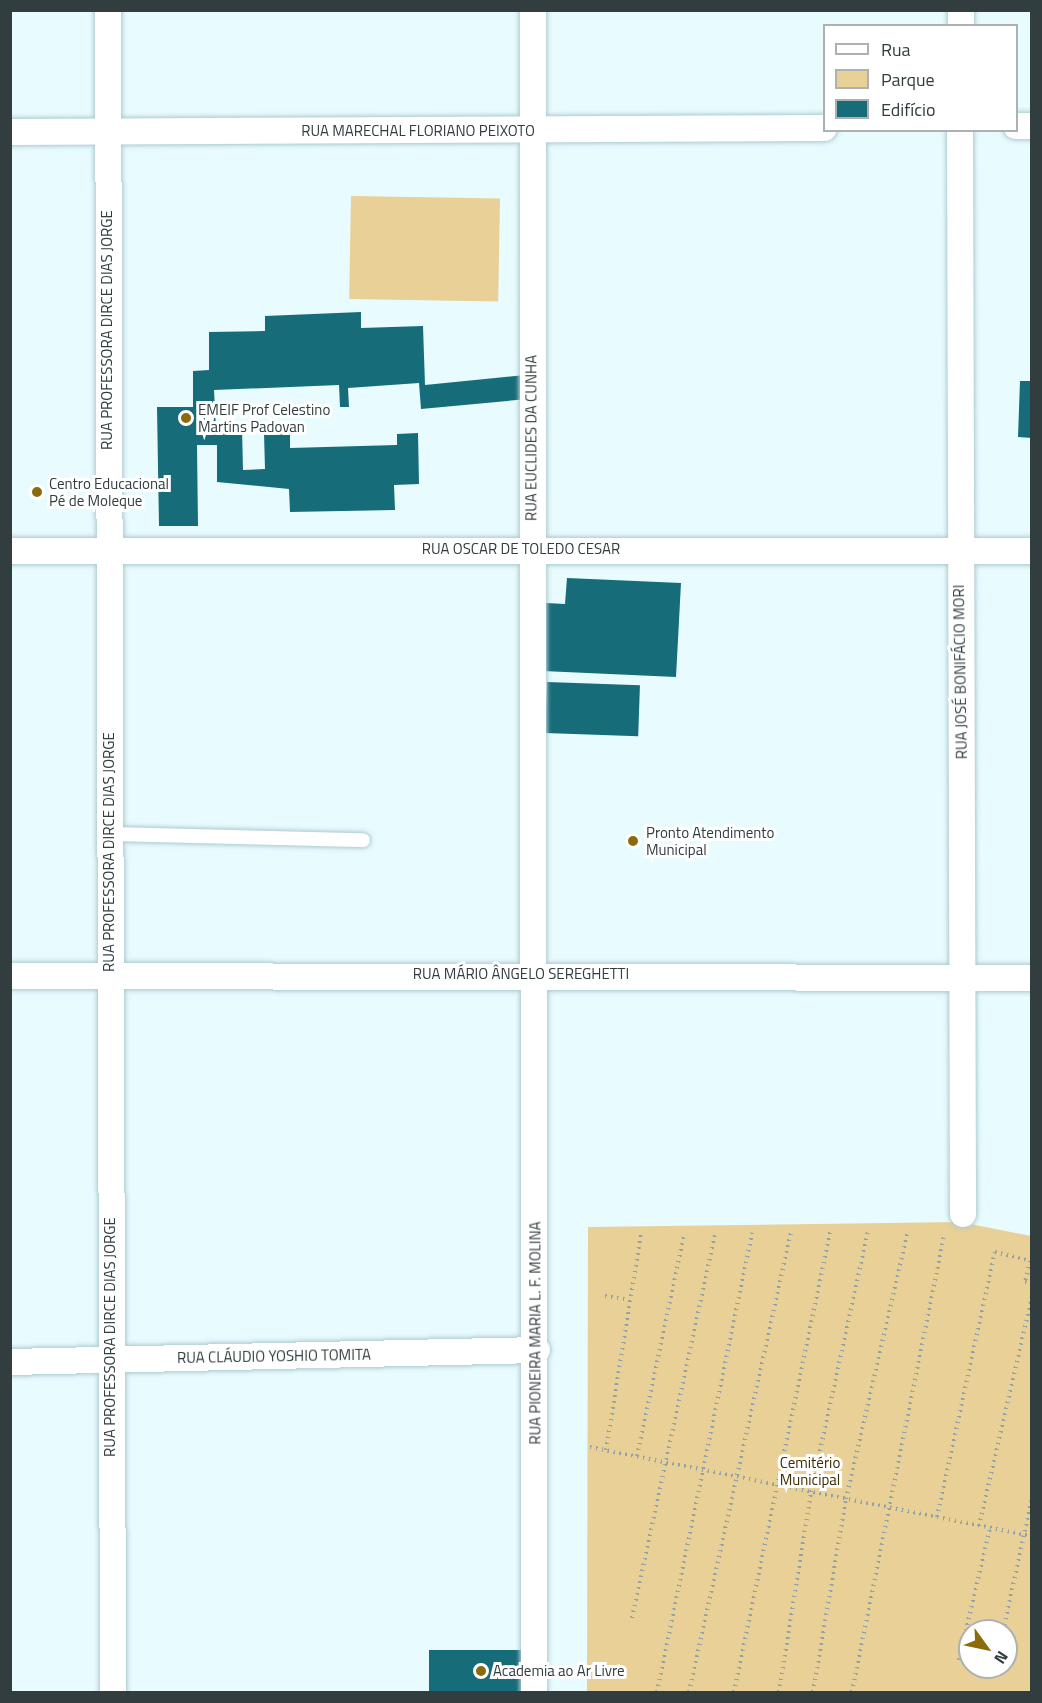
<!DOCTYPE html>
<meta charset="utf-8">
<style>
body{margin:0}
#map{position:relative;width:1042px;height:1703px;overflow:hidden;background:#e8fbfe;font-family:"Titillium Web",sans-serif}
div>[style]{position:absolute}
.green>*{inset:0;background:#e8d097;transform-origin:0 0}
.building>*{inset:0;background:#166c78;transform-origin:0 0}
.path>*{height:4px;margin-top:-2px;transform-origin:0;background:repeating-linear-gradient(90deg,#93a2a5 0 1.5px,transparent 0 6px)}
.roads{filter:drop-shadow(0 0 2px #adcbd1) drop-shadow(0 0 2px #adcbd1)}
.lane>*{height:14px;margin:-7px;padding:0 7px;transform-origin:7px;border-radius:7px;background:#fff}
.street>*{height:26px;margin:-13px;padding:0 13px;transform-origin:13px;border-radius:13px;background:#fff}
.dots>*{width:16px;height:16px;translate:-50% -50%;box-sizing:border-box;border:3px solid #fff;border-radius:50%}
span{translate:-50% -50%;white-space:nowrap;text-align:center;line-height:1.15;-webkit-text-stroke:6px #fff;paint-order:stroke}
.street-label{font-size:15px;color:#313d3f}
.poi-label{font-size:15px;color:#313d3f}
.left{translate:0 -50%;text-align:left}
.park-label{font-size:15px;color:#3d2d00}
.frame{position:absolute;inset:0;border:12px solid #313d3f;pointer-events:none}
.legend{position:absolute;left:823px;top:24px;width:195px;height:108px;box-sizing:border-box;background:#fff;border:2px solid #adb1b2;margin:0;padding:8px 10px;list-style:none;font-size:18px;color:#313d3f}
.legend li{display:flex;align-items:center;gap:12px;height:30px}
.legend b{width:30px;border:2px solid #adb1b2}
.north{position:absolute;left:958px;top:1619px;width:60px;height:60px;box-sizing:border-box;background:#fff;border:2px solid #adb1b2;border-radius:50%;rotate:123deg;font-size:16px;font-weight:700;line-height:24px;text-align:center;color:#313d3f}
.north::after{content:'';display:block;margin:auto;width:21px;height:27px;background:#8b6b0b;clip-path:polygon(50% 0,100% 100%,50% 72%,0 100%)}
</style>
<div id="map">
<div class="green">
<i style="left:351px;top:196px;width:149px;height:103px;rotate:1deg"></i>
<i style="clip-path:polygon(evenodd,960px 1222px,1031px 1236px,1031px 1692px,587px 1692px,588px 1227px,960px 1222px,970px 1631px,1006px 1631px,1006px 1667px,970px 1667px,970px 1631px)"></i>
</div>
<div class="building">
<i style="clip-path:polygon(361px 312px,361px 328px,423px 326px,425px 385px,525px 375px,528px 399px,421px 409px,419px 383px,348px 388px,349px 407px,340px 407px,339px 385px,214px 390px,216px 429px,242px 428px,243px 470px,265px 469px,264px 433px,290px 431px,290px 448px,397px 445px,397px 434px,418px 433px,419px 484px,394px 485px,395px 510px,290px 512px,289px 489px,217px 482px,217px 445px,197px 445px,198px 526px,159px 526px,157px 407px,193px 407px,193px 371px,209px 370px,209px 332px,265px 331px,265px 316px)"></i>
<i style="clip-path:polygon(1020px 381px,1032px 381px,1032px 438px,1018px 437px)"></i>
<i style="clip-path:polygon(567px 578px,681px 583px,676px 677px,543px 671px,546px 603px,565px 604px)"></i>
<i style="left:547px;top:682px;width:93px;height:51px;rotate:2deg"></i>
<i style="left:429px;top:1650px;width:104px;height:42px"></i>
</div>
<div class="path">
<i style="left:605px;top:1296px;width:24px;rotate:9deg"></i>
<i style="left:590px;top:1447px;width:451px;rotate:11.4deg"></i>
<i style="left:606px;top:1450px;width:218px;rotate:-80.8deg"></i>
<i style="left:637px;top:1456px;width:227px;rotate:-78deg"></i>
<i style="left:937px;top:1517px;width:271px;rotate:-77.7deg"></i>
<i style="left:995px;top:1252px;width:36px;rotate:14deg"></i>
<i style="left:1030px;top:1261px;width:22px;rotate:103deg"></i>
<i style="left:1025px;top:1282px;width:7px;rotate:8deg"></i>
<i style="left:979px;top:1526px;width:235px;rotate:-77deg"></i>
<i style="left:632px;top:1618px;width:394px;rotate:-77.8deg"></i>
<i style="left:1003px;top:1631px;width:136px;rotate:-77.7deg"></i>
<i style="left:959px;top:1660px;width:136px;rotate:-76.8deg"></i>
<i style="left:657px;top:1692px;width:469px;rotate:-78.3deg"></i>
<i style="left:689px;top:1692px;width:470px;rotate:-77.5deg"></i>
<i style="left:734px;top:1692px;width:470px;rotate:-78.2deg"></i>
<i style="left:779px;top:1692px;width:203px;rotate:-80.9deg"></i>
<i style="left:811px;top:1492px;width:267px;rotate:-77.7deg"></i>
<i style="left:813px;top:1692px;width:196px;rotate:-80.3deg"></i>
<i style="left:846px;top:1499px;width:275px;rotate:-77deg"></i>
<i style="left:852px;top:1692px;width:466px;rotate:-78.6deg"></i>
</div>
<div class="roads">
<div class="lane">
<i style="left:109px;top:834px;width:254px;rotate:1.4deg"></i>
</div>
<div class="street">
<i style="left:108px;top:10px;width:1682px;rotate:89.83deg"></i>
<i style="left:533px;top:10px;width:1682px;rotate:89.97deg"></i>
<i style="left:961px;top:26px;width:16px;rotate:-90deg"></i>
<i style="left:1016px;top:126px;width:16px"></i>
<i style="left:960px;top:130px;width:1084px;rotate:89.84deg"></i>
<i style="left:10px;top:132px;width:814px;rotate:-0.28deg"></i>
<i style="left:10px;top:551px;width:1022px"></i>
<i style="left:10px;top:976px;width:1022px;rotate:0.11deg"></i>
<i style="left:10px;top:1362px;width:527px;rotate:-1.3deg"></i>
</div>
</div>
<div class="dots">
<i style="left:186px;top:418px;background:#8b6b0b"></i>
<i style="left:37px;top:492px;background:#8b6b0b"></i>
<i style="left:633px;top:841px;background:#8b6b0b"></i>
<i style="left:481px;top:1671px;background:#8b6b0b"></i>
</div>
<div class="street-label">
<span style="left:418px;top:131px">RUA MARECHAL FLORIANO PEIXOTO</span>
<span style="left:107px;top:330px;rotate:-90deg">RUA PROFESSORA DIRCE DIAS JORGE</span>
<span style="left:531px;top:438px;rotate:-90deg">RUA EUCLIDES DA CUNHA</span>
<span style="left:521px;top:549px">RUA OSCAR DE TOLEDO CESAR</span>
<span style="left:960px;top:672px;rotate:-91deg">RUA JOSÉ BONIFÁCIO MORI</span>
<span style="left:109px;top:852px;rotate:-90deg">RUA PROFESSORA DIRCE DIAS JORGE</span>
<span style="left:521px;top:974px">RUA MÁRIO ÂNGELO SEREGHETTI</span>
<span style="left:535px;top:1333px;rotate:-90deg">RUA PIONEIRA MARIA L. F. MOLINA</span>
<span style="left:110px;top:1337px;rotate:-90deg">RUA PROFESSORA DIRCE DIAS JORGE</span>
<span style="left:274px;top:1356px;rotate:-1deg">RUA CLÁUDIO YOSHIO TOMITA</span>
</div>
<div class="poi-label">
<span class="left" style="left:198px;top:418px">EMEIF Prof Celestino<br>Martins Padovan</span>
<span class="left" style="left:49px;top:492px">Centro Educacional<br>Pé de Moleque</span>
<span class="left" style="left:646px;top:841px">Pronto Atendimento<br>Municipal</span>
<span class="left" style="left:493px;top:1671px">Academia ao Ar Livre</span>
</div>
<div class="park-label">
<span style="left:810px;top:1471px">Cemitério<br>Municipal</span>
</div>
<div class="frame"></div>
<ul class="legend">
<li><b style="height:8px;background:#fff"></b>Rua</li>
<li><b style="height:16px;background:#e8d097"></b>Parque</li>
<li><b style="height:16px;background:#166c78"></b>Edifício</li>
</ul>
<div class="north">N</div>
</div>
